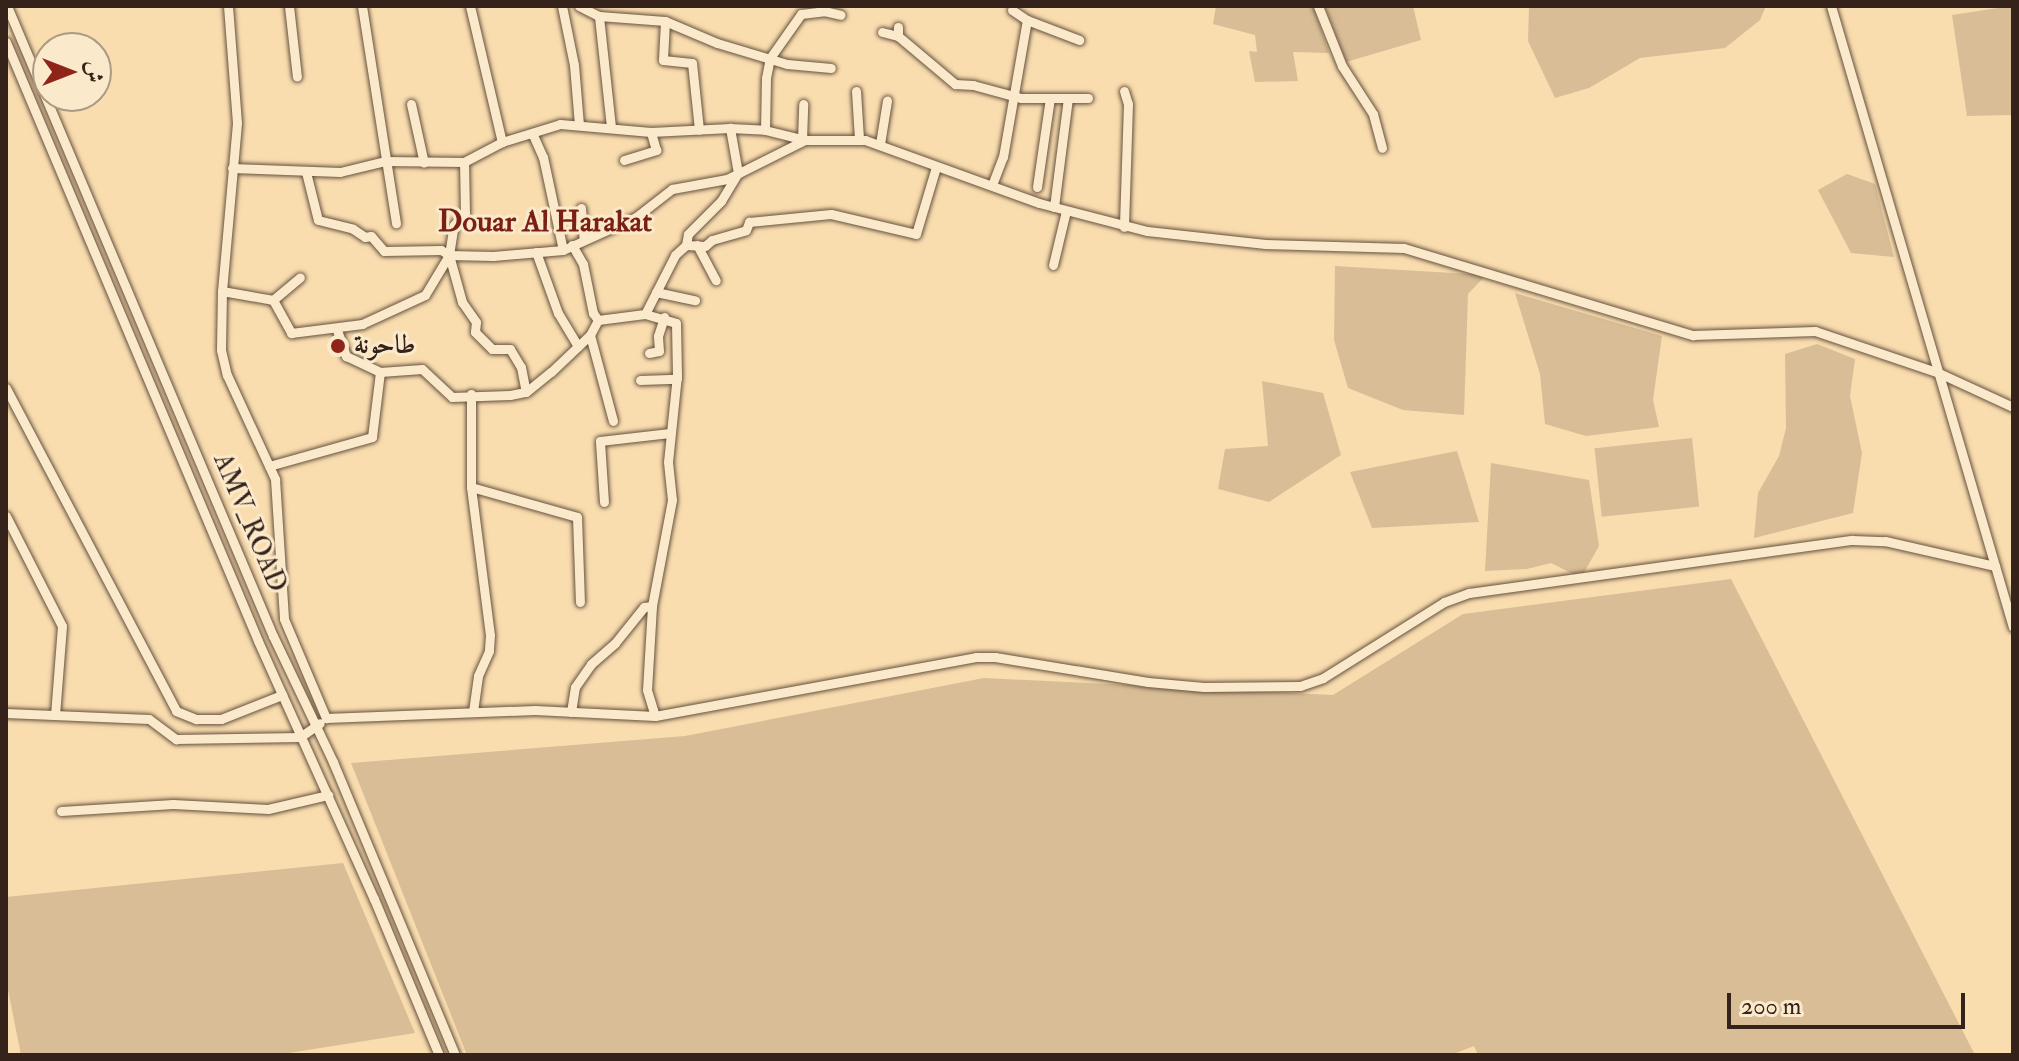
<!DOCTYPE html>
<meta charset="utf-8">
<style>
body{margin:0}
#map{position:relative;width:2019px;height:1061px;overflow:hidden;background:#f9ddaf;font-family:"IM FELL Double Pica",Amiri,serif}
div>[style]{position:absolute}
.green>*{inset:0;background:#d8bd96;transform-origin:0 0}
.roads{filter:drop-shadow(0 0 2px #66513f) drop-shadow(0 0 2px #66513f)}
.minor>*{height:9px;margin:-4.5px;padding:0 4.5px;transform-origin:4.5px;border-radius:4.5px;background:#fbe9cb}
.dots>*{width:22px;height:22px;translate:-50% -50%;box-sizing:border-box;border:4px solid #fbe9cb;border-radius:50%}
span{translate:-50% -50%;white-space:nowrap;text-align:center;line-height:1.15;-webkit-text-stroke:6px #fbe9cb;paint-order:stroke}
.poi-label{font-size:26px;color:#35221a;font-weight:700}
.left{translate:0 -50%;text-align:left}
.street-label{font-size:26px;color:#35221a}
.quarter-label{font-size:30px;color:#7a1f14;font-weight:700}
.frame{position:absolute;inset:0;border:8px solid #35221a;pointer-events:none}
.north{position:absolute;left:32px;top:32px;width:80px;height:80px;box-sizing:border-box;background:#fbe9cb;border:2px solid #ac9984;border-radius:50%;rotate:90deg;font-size:22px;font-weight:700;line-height:32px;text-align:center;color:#35221a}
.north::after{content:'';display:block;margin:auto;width:28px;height:36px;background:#8f2418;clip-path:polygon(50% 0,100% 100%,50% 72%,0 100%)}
.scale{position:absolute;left:1727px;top:993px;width:238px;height:36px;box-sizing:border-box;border:4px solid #35221a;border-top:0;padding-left:10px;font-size:24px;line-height:28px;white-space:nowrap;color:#35221a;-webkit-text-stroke:6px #fbe9cb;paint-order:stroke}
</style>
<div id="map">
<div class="green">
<i style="clip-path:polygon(1216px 6px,1313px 6px,1329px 53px,1293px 52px,1298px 81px,1255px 82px,1249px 51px,1257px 52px,1255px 35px,1213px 24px)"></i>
<i style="clip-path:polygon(1325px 6px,1413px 6px,1421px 40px,1346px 62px)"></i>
<i style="clip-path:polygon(1529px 6px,1766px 6px,1760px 20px,1725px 48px,1640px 58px,1589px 88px,1555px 98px,1528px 41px)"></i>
<i style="clip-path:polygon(2011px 6px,2013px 115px,1967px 116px,1952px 15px)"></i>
<i style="clip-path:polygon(1847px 174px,1875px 184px,1894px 257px,1851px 253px,1818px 190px)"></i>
<i style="clip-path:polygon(1335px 266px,1486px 275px,1468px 294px,1464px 415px,1403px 410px,1348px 388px,1334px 340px)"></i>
<i style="clip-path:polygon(1515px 293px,1662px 336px,1653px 400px,1659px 427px,1586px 436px,1545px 424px,1540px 374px)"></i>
<i style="clip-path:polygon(1817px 344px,1855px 359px,1850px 396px,1862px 453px,1853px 513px,1754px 538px,1758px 493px,1779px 456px,1786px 428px,1785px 354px)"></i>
<i style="clip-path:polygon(1262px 381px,1323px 393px,1341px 455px,1269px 502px,1218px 489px,1225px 449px,1268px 446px)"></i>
<i style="left:1692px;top:438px;width:69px;height:98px;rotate:84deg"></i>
<i style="clip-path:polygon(1457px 451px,1479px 522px,1372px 528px,1350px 472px)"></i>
<i style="clip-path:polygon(1491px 463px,1589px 480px,1599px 546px,1581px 578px,1551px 563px,1527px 569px,1485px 571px)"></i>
<i style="clip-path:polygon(1731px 579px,1975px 1055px,1478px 1055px,1474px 1046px,1451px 1055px,467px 1055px,351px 763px,685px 736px,984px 678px,1333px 695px,1463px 614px)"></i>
<i style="clip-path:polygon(343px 863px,415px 1033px,276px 1055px,21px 1055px,6px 980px,6px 897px)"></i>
</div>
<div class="roads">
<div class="minor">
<i style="left:7px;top:6px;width:684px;rotate:67.11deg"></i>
<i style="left:273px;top:636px;width:140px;rotate:64.5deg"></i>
<i style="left:333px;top:762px;width:317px;rotate:67.4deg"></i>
<i style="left:228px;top:6px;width:117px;rotate:85.6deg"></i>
<i style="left:237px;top:123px;width:169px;rotate:95.1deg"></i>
<i style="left:222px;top:291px;width:59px;rotate:91deg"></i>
<i style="left:221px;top:350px;width:26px;rotate:77deg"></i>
<i style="left:227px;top:375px;width:115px;rotate:65.2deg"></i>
<i style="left:275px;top:479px;width:140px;rotate:86.3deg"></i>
<i style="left:284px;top:619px;width:108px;rotate:67deg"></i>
<i style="left:326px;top:718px;width:209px;rotate:-2.2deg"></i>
<i style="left:535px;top:710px;width:120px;rotate:2.9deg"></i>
<i style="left:655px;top:716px;width:326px;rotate:-10.4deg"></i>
<i style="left:976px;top:657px;width:19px"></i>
<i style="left:995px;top:657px;width:155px;rotate:9.3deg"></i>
<i style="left:1148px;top:682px;width:56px;rotate:5.1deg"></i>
<i style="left:1204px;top:687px;width:96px;rotate:-0.6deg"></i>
<i style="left:1300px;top:686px;width:24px;rotate:-19deg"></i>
<i style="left:1323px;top:678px;width:143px;rotate:-32.1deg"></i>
<i style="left:1444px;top:602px;width:27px;rotate:-20deg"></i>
<i style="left:1469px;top:593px;width:387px;rotate:-7.9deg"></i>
<i style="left:1852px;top:540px;width:33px;rotate:2deg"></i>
<i style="left:1885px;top:541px;width:113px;rotate:12.8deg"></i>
<i style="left:289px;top:6px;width:71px;rotate:83.6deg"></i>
<i style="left:362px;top:6px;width:220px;rotate:81.1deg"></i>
<i style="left:470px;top:6px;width:140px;rotate:76.8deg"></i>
<i style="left:502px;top:142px;width:61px;rotate:-17.2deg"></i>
<i style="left:560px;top:124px;width:91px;rotate:5deg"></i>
<i style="left:651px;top:132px;width:79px;rotate:-2.9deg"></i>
<i style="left:730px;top:128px;width:35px;rotate:3deg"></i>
<i style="left:765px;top:130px;width:41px;rotate:14deg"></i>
<i style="left:805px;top:140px;width:60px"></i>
<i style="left:865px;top:140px;width:185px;rotate:19.9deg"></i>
<i style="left:1039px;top:203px;width:112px;rotate:14.5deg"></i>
<i style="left:1147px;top:231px;width:119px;rotate:6.3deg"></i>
<i style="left:1265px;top:244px;width:139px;rotate:1.6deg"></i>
<i style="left:1404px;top:248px;width:302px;rotate:16.8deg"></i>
<i style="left:1693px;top:335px;width:122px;rotate:-1.9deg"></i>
<i style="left:1815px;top:331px;width:131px;rotate:18.7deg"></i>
<i style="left:1939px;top:373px;width:81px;rotate:24.7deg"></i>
<i style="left:562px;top:6px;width:60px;rotate:78.5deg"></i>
<i style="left:574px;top:65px;width:60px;rotate:85.2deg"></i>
<i style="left:579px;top:6px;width:22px;rotate:27deg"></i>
<i style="left:1318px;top:6px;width:65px;rotate:68.2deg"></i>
<i style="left:1342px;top:66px;width:57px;rotate:57.1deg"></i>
<i style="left:1373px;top:114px;width:35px;rotate:75deg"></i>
<i style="left:1831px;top:6px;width:647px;rotate:73.67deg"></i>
<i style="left:1012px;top:10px;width:18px;rotate:34deg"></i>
<i style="left:665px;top:21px;width:39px;rotate:93deg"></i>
<i style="left:663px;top:60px;width:29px;rotate:6deg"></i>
<i style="left:692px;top:63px;width:67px;rotate:84deg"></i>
<i style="left:898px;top:27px;width:9px;rotate:90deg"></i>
<i style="left:898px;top:36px;width:75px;rotate:40.1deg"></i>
<i style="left:955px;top:84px;width:18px;rotate:3deg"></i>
<i style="left:973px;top:85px;width:50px;rotate:15.2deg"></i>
<i style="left:1021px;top:98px;width:67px"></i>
<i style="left:882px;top:32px;width:16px;rotate:14deg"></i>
<i style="left:6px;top:42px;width:650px;rotate:67.18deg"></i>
<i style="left:258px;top:641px;width:283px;rotate:65.8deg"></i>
<i style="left:374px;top:899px;width:169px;rotate:67.4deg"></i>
<i style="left:856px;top:91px;width:48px;rotate:86.4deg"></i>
<i style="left:1124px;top:91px;width:14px;rotate:73deg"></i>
<i style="left:1128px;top:104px;width:123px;rotate:91.9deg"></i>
<i style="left:411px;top:104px;width:60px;rotate:77.6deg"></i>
<i style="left:611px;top:127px;width:112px;rotate:-96.2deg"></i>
<i style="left:599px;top:16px;width:66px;rotate:4.3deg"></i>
<i style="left:665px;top:21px;width:56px;rotate:22.9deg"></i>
<i style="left:717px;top:43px;width:73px;rotate:16.7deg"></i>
<i style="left:787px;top:64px;width:44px;rotate:5.2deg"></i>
<i style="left:765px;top:130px;width:52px;rotate:-88.9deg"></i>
<i style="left:766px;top:78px;width:20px;rotate:-79deg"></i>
<i style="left:770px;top:58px;width:54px;rotate:-54.8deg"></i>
<i style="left:801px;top:14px;width:23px;rotate:-7deg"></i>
<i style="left:824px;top:11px;width:17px;rotate:13deg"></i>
<i style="left:533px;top:135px;width:24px;rotate:66deg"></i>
<i style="left:543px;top:157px;width:95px;rotate:77.9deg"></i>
<i style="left:802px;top:140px;width:36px;rotate:-88deg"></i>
<i style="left:880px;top:144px;width:44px;rotate:-80.8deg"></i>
<i style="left:624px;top:160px;width:34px;rotate:-17deg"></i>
<i style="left:656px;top:150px;width:19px;rotate:-106deg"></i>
<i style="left:232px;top:168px;width:108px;rotate:2.1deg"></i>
<i style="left:340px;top:172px;width:46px;rotate:-13.7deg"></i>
<i style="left:385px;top:161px;width:79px;rotate:0.7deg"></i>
<i style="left:464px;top:162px;width:43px;rotate:-27.8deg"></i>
<i style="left:306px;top:172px;width:49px;rotate:76deg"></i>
<i style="left:318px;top:220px;width:36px;rotate:14deg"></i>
<i style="left:353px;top:229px;width:14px;rotate:34deg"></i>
<i style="left:365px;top:237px;width:6px;rotate:-9deg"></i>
<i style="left:371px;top:236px;width:20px;rotate:49deg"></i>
<i style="left:384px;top:251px;width:57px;rotate:-1deg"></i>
<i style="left:441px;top:250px;width:9px;rotate:32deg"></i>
<i style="left:449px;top:255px;width:44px;rotate:1.3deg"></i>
<i style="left:493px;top:256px;width:70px;rotate:-4.9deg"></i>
<i style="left:563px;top:250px;width:80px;rotate:-24.3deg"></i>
<i style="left:636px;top:217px;width:46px;rotate:-37.9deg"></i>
<i style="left:672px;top:189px;width:56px;rotate:-10.3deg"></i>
<i style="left:727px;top:179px;width:87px;rotate:-26.6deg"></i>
<i style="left:992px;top:185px;width:30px;rotate:-69deg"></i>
<i style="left:1003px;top:157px;width:139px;rotate:-80.1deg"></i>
<i style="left:1027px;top:20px;width:56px;rotate:21deg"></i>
<i style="left:1037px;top:187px;width:90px;rotate:-81.7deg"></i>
<i style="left:1054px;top:207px;width:110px;rotate:-82.7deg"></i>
<i style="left:581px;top:208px;width:32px;rotate:85deg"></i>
<i style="left:572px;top:245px;width:22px;rotate:60deg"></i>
<i style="left:583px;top:264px;width:50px;rotate:78.5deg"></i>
<i style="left:593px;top:313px;width:9px;rotate:54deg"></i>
<i style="left:686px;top:245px;width:19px;rotate:3deg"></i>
<i style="left:705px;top:246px;width:9px;rotate:-41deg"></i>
<i style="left:712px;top:240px;width:35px;rotate:-16deg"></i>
<i style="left:746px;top:230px;width:9px;rotate:-69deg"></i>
<i style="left:749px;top:222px;width:82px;rotate:-5.6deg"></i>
<i style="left:831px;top:214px;width:87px;rotate:13.2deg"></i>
<i style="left:916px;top:234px;width:70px;rotate:-73.4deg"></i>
<i style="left:697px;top:245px;width:40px;rotate:62deg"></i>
<i style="left:536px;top:252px;width:65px;rotate:70.2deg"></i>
<i style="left:558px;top:313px;width:39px;rotate:59deg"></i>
<i style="left:449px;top:255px;width:49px;rotate:74.5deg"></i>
<i style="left:462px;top:302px;width:24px;rotate:55deg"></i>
<i style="left:476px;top:322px;width:10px;rotate:96deg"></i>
<i style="left:475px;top:332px;width:24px;rotate:45deg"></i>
<i style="left:492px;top:349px;width:18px"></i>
<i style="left:510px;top:349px;width:21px;rotate:59deg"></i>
<i style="left:521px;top:367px;width:25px;rotate:79deg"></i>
<i style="left:1053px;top:265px;width:56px;rotate:-76.5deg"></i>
<i style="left:222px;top:291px;width:52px;rotate:10deg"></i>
<i style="left:273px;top:300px;width:38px;rotate:61deg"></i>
<i style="left:291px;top:333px;width:72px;rotate:-7.2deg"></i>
<i style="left:362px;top:324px;width:69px;rotate:-24.7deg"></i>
<i style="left:425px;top:295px;width:47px;rotate:-59deg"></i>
<i style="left:449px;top:255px;width:30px;rotate:-81deg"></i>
<i style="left:454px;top:225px;width:16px;rotate:-47deg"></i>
<i style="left:465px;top:213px;width:51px;rotate:-91.1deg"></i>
<i style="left:656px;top:292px;width:40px;rotate:12deg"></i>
<i style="left:273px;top:300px;width:35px;rotate:-40deg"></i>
<i style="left:645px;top:314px;width:66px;rotate:-63deg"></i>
<i style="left:675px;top:255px;width:15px;rotate:-42deg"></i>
<i style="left:686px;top:245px;width:11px;rotate:-80deg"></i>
<i style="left:688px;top:234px;width:47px;rotate:-45deg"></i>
<i style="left:721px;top:201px;width:33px;rotate:-59deg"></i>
<i style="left:738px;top:173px;width:46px;rotate:-100.1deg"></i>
<i style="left:337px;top:330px;width:28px;rotate:71deg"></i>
<i style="left:346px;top:356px;width:38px;rotate:25deg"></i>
<i style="left:590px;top:335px;width:89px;rotate:75deg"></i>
<i style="left:649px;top:353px;width:10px;rotate:-11deg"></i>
<i style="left:659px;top:351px;width:15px;rotate:-94deg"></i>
<i style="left:658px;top:336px;width:20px;rotate:-72deg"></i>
<i style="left:640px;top:380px;width:37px;rotate:-2deg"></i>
<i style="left:6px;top:388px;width:365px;rotate:62.2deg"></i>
<i style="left:176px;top:711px;width:22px;rotate:22deg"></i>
<i style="left:196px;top:719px;width:25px"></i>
<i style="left:221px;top:719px;width:66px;rotate:-21.5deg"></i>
<i style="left:471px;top:394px;width:93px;rotate:90deg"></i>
<i style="left:471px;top:487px;width:149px;rotate:82.7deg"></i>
<i style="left:490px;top:635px;width:16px;rotate:94deg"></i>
<i style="left:489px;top:651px;width:27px;rotate:114deg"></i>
<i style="left:478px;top:676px;width:36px;rotate:98deg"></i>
<i style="left:269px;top:466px;width:107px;rotate:-15.7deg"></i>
<i style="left:372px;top:437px;width:65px;rotate:-83deg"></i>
<i style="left:380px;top:372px;width:42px;rotate:-4.1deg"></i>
<i style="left:422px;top:369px;width:41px;rotate:43deg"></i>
<i style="left:452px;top:397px;width:58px;rotate:-2deg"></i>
<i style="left:510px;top:395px;width:16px;rotate:-11deg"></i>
<i style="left:526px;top:392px;width:32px;rotate:-39deg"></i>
<i style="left:551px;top:372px;width:54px;rotate:-43.5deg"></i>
<i style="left:590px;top:335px;width:17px;rotate:-62deg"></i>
<i style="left:598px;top:320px;width:47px;rotate:-7.3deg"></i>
<i style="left:645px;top:314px;width:32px;rotate:16deg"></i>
<i style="left:676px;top:323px;width:52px;rotate:88.9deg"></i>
<i style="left:677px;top:375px;width:87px;rotate:95.9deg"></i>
<i style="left:668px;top:462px;width:38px;rotate:84deg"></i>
<i style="left:672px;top:500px;width:108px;rotate:100.7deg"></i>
<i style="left:652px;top:606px;width:84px;rotate:93.4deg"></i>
<i style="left:647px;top:690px;width:27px;rotate:73deg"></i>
<i style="left:471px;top:487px;width:110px;rotate:15.8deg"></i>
<i style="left:577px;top:517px;width:85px;rotate:88deg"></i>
<i style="left:604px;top:502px;width:61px;rotate:-93.8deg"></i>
<i style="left:600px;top:441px;width:70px;rotate:-6.5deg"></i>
<i style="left:6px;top:516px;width:123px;rotate:63deg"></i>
<i style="left:62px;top:626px;width:88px;rotate:94.5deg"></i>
<i style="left:571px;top:712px;width:25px;rotate:-81deg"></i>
<i style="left:575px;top:687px;width:28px;rotate:-55deg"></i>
<i style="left:591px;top:664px;width:32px;rotate:-41deg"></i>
<i style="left:615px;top:643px;width:46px;rotate:-51.1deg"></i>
<i style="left:644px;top:607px;width:8px;rotate:-7deg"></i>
<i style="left:6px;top:713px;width:143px;rotate:2.4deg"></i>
<i style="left:149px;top:719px;width:34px;rotate:37deg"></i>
<i style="left:176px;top:739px;width:124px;rotate:-0.9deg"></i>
<i style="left:300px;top:737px;width:24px;rotate:-35deg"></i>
<i style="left:61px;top:811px;width:112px;rotate:-3.6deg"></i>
<i style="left:173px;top:804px;width:95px;rotate:3deg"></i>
<i style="left:268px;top:809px;width:62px;rotate:-13.1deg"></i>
</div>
</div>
<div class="dots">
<i style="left:338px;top:346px;background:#8f2418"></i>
</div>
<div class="poi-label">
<span class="left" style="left:354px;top:346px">طاحونة</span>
</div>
<div class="street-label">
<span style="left:249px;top:523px;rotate:67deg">AMV_ROAD</span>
</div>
<div class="quarter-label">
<span style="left:545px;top:222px">Douar Al Harakat</span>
</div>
<div class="frame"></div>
<div class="north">ش</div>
<div class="scale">200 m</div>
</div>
